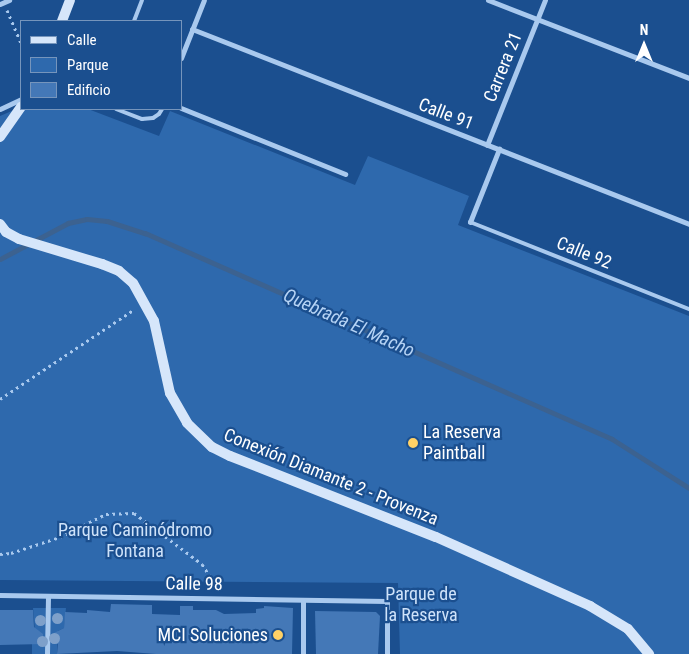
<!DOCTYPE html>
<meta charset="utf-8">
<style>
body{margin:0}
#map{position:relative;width:689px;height:654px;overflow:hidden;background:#1b4f8f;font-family:"Roboto Condensed",sans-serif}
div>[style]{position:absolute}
.green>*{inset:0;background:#2e69ad}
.stream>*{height:5px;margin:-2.5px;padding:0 2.5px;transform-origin:2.5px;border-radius:2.5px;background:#3c6290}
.building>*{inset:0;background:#4478b7}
.path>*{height:3px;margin-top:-1.5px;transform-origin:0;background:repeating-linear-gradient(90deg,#a9c9ee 0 2.5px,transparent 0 6.5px)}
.lane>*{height:4px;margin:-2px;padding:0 2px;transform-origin:2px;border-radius:2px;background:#a9c9ee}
.street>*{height:5px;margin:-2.5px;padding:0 2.5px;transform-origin:2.5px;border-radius:2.5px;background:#a9c9ee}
.secondary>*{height:10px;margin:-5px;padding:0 5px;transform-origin:5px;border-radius:5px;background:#d6e6fa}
.trees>*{width:11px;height:11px;margin:-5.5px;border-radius:50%;background:#7ea0ca}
.dots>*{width:14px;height:14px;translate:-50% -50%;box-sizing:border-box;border:2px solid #1b4f8f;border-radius:50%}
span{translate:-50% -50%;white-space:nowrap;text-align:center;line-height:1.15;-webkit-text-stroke:4.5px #1b4f8f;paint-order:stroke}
.street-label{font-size:18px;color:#fff}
.poi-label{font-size:18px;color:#fff}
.left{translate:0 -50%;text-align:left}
.right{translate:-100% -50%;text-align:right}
.park-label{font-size:18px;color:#cfe3fa}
.water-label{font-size:19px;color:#b5d3f5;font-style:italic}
.legend{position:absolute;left:20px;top:20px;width:162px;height:90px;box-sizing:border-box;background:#1b4f8f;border:1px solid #7695bc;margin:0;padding:6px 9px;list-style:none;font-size:15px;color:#fff}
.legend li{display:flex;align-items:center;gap:10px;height:25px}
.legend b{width:25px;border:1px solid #7695bc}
.north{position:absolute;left:619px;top:20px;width:50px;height:50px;-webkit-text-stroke:4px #1b4f8f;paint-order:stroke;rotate:0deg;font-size:14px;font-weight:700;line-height:20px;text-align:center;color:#fff}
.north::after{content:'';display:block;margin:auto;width:18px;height:22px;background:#fff;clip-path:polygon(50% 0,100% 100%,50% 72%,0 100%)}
</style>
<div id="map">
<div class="green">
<i style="clip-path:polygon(21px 107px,21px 109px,88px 109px,159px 136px,170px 111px,355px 185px,368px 156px,469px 196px,458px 225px,689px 316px,689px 654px,400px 654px,398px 583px,0 580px,0 116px)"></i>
<i style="clip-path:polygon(33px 608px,66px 608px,64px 628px,58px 631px,57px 653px,60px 654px,32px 654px,32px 644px,36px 644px)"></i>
</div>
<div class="stream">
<i style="left:0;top:259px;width:77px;rotate:-27.9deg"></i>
<i style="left:68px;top:223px;width:19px;rotate:-12deg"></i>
<i style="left:87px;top:219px;width:20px;rotate:6deg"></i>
<i style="left:107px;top:221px;width:40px;rotate:18deg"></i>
<i style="left:145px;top:233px;width:510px;rotate:23.8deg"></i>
<i style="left:612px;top:439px;width:91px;rotate:32.5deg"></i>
</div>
<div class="building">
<i style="clip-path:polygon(111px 604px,152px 605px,152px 614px,180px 615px,180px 606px,193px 606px,193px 610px,216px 610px,224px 614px,256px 613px,256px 609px,264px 608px,264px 606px,293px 608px,292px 654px,156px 654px,117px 651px,57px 654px,58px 644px,52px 644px,52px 634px,64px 628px,65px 612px,87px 613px,87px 610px,110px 612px)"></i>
<i style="clip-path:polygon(0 610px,33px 610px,34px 627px,43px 634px,43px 644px,0 645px)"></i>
<i style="clip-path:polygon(315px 611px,376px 612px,380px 616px,378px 654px,316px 654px)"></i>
</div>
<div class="path">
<i style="left:7px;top:10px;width:36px;rotate:67deg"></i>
<i style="left:0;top:399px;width:162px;rotate:-33.7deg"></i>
<i style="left:0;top:554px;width:11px;rotate:-5deg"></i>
<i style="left:11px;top:553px;width:52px;rotate:-18.1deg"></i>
<i style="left:60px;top:537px;width:51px;rotate:-26.6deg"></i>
<i style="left:106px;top:514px;width:28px;rotate:-2deg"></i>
<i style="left:134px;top:513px;width:85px;rotate:36.9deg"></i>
<i style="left:202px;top:564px;width:31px;rotate:57deg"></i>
</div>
<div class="lane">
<i style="left:134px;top:21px;width:22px;rotate:-69deg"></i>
<i style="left:116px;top:109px;width:28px;rotate:21deg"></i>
<i style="left:142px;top:119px;width:11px;rotate:-5deg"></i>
<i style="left:153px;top:118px;width:7px;rotate:-34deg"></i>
<i style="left:159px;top:114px;width:6px;rotate:-59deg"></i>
<i style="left:470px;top:222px;width:236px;rotate:21.7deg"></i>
</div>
<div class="street">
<i style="left:488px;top:0;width:216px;rotate:21.2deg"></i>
<i style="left:0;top:4px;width:10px;rotate:-24deg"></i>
<i style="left:192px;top:29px;width:534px;rotate:21.42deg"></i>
<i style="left:181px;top:58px;width:62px;rotate:-68.4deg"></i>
<i style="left:181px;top:108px;width:177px;rotate:21.9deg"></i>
<i style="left:0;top:109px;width:23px;rotate:-25deg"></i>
<i style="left:487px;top:145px;width:156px;rotate:-68.2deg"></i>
<i style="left:470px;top:222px;width:79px;rotate:-68.3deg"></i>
<i style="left:0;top:595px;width:387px;rotate:0.9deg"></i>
<i style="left:387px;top:601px;width:53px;rotate:90deg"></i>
<i style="left:303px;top:600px;width:54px;rotate:90deg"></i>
<i style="left:47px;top:654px;width:58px;rotate:-89deg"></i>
</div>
<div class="secondary">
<i style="left:62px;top:21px;width:22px;rotate:-69deg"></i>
<i style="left:0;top:137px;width:37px;rotate:-55deg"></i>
<i style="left:0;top:224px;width:10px;rotate:53deg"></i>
<i style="left:6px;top:232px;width:15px;rotate:28deg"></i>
<i style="left:19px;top:239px;width:87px;rotate:16.8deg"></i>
<i style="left:102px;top:264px;width:18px;rotate:22deg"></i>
<i style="left:119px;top:271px;width:18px;rotate:41deg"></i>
<i style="left:133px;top:283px;width:43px;rotate:61.1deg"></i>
<i style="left:154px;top:321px;width:74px;rotate:77.5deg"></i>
<i style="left:170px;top:393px;width:34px;rotate:60deg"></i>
<i style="left:187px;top:423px;width:35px;rotate:44deg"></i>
<i style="left:212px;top:447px;width:20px;rotate:27deg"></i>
<i style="left:230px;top:456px;width:221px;rotate:21.5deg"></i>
<i style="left:436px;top:537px;width:169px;rotate:24.1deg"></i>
<i style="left:590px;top:606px;width:44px;rotate:31.2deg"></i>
<i style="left:628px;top:629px;width:33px;rotate:50deg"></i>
</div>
<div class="trees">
<i style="left:57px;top:618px"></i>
<i style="left:40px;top:620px"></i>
<i style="left:54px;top:638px"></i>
<i style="left:42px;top:641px"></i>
</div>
<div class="dots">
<i style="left:413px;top:443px;background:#ffd166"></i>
<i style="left:278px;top:635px;background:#ffd166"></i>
</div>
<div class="street-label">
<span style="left:503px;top:67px;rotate:-68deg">Carrera 21</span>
<span style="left:446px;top:114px;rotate:21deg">Calle 91</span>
<span style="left:584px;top:253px;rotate:22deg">Calle 92</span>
<span style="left:331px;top:477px;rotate:22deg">Conexión Diamante 2 - Provenza</span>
<span style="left:194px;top:584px;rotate:1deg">Calle 98</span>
</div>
<div class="poi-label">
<span class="left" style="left:423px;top:443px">La Reserva<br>Paintball</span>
<span class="right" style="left:268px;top:635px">MCI Soluciones</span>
</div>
<div class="park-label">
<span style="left:135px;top:541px">Parque Caminódromo<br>Fontana</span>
<span style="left:421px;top:605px">Parque de<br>la Reserva</span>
</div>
<div class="water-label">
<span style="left:349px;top:323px;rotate:24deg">Quebrada El Macho</span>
</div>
<ul class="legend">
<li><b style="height:6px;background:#d6e6fa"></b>Calle</li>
<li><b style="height:14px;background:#2e69ad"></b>Parque</li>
<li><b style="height:14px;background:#4478b7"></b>Edificio</li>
</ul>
<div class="north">N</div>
</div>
